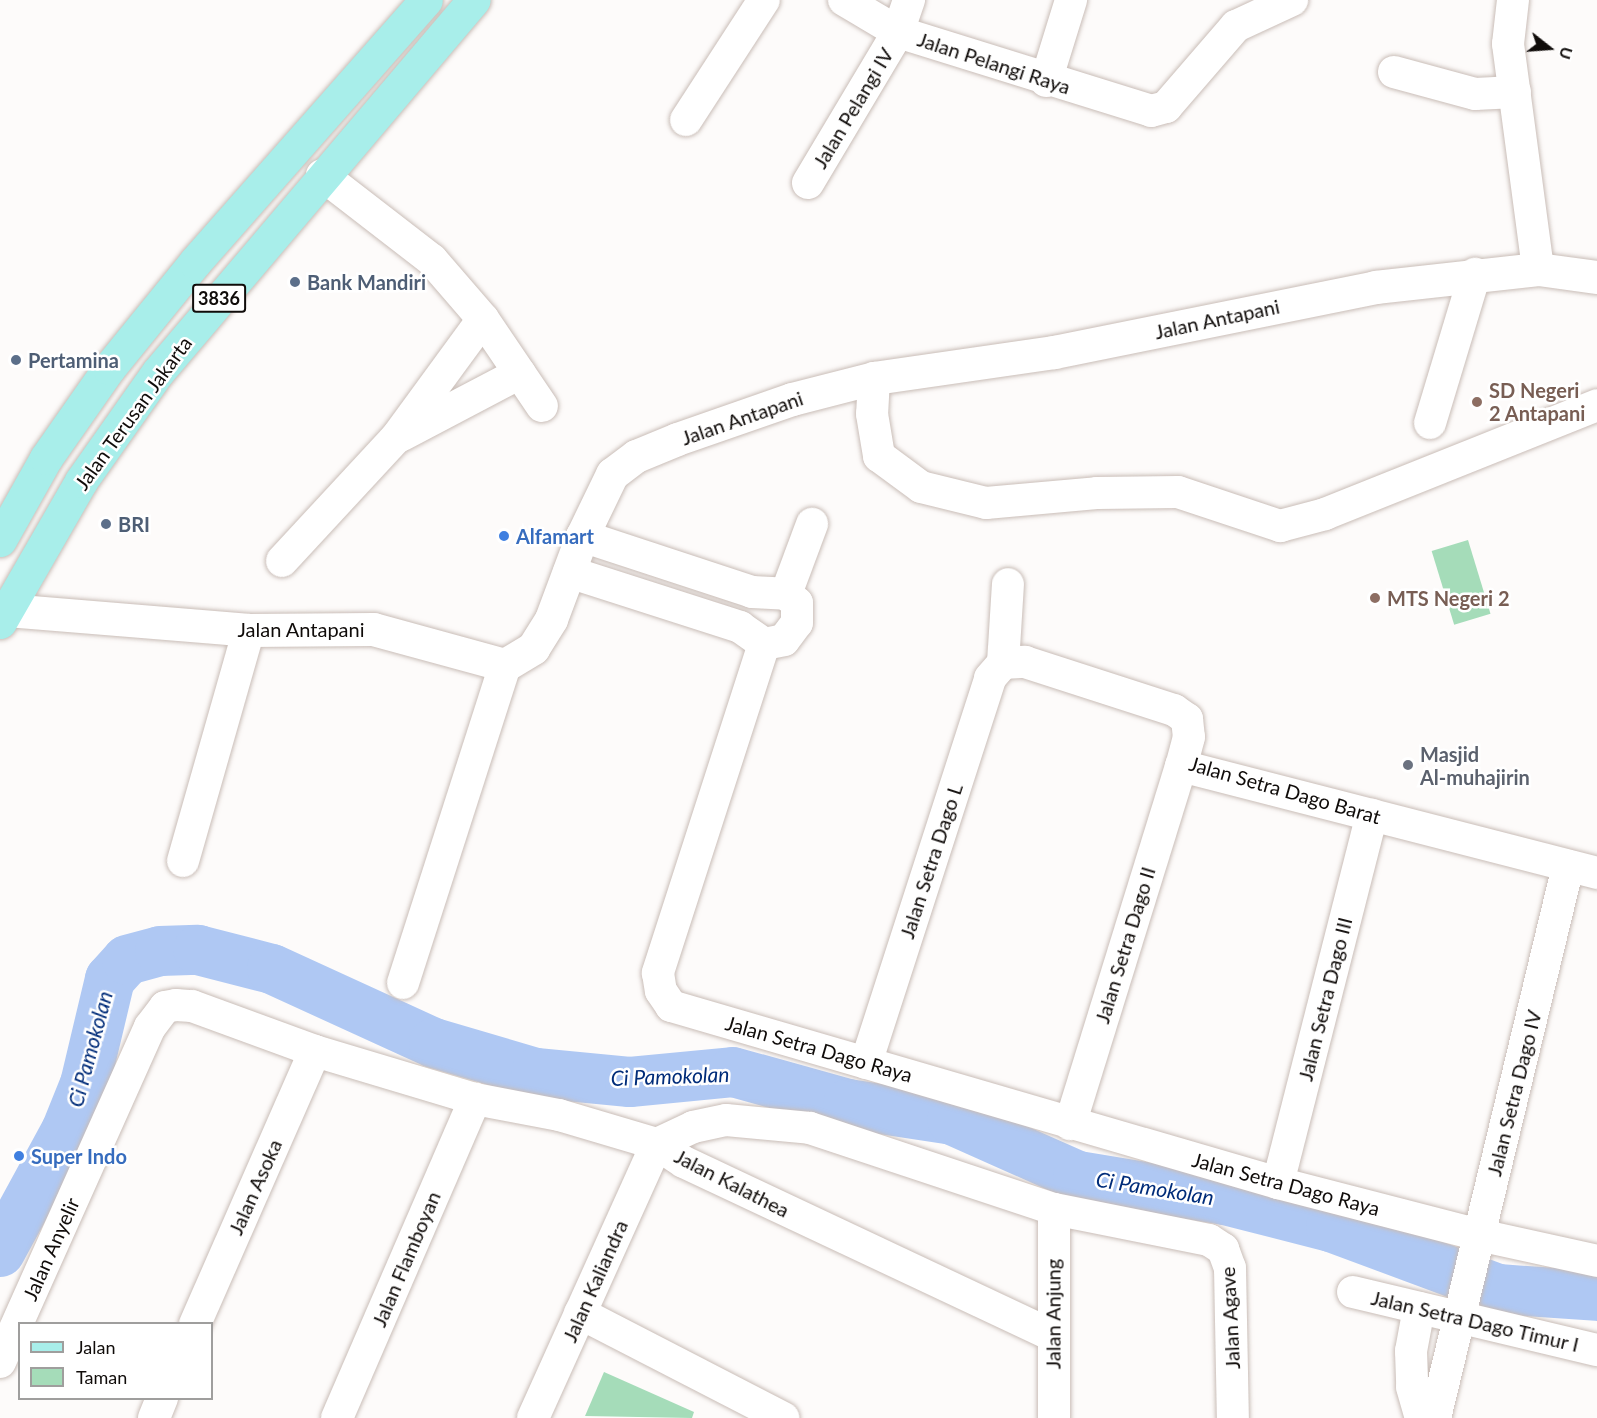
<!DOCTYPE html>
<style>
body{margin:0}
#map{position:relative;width:1597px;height:1418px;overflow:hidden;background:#fdfbfa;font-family:Lato,sans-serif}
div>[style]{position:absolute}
.green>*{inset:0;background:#a5dcb9;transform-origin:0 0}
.river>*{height:50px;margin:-25px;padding:0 25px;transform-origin:25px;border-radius:25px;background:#afc8f3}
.roads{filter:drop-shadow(0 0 2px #c9bdb7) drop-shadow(0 0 2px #c9bdb7)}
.minor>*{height:32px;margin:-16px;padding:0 16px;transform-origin:16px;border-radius:16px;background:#fff}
.tertiary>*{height:33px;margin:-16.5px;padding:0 16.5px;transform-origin:16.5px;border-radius:16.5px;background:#fff}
.primary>*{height:33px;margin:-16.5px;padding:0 16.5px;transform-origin:16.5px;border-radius:16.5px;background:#a8eeea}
.dots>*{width:16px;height:16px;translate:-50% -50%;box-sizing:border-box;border:3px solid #fff;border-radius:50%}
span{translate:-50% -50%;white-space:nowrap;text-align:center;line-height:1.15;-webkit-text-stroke:5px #fff;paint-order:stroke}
.shield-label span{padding:2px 4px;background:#fff;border:2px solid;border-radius:4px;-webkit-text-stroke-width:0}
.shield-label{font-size:18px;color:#100c0a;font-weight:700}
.street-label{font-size:20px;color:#100c0a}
.service-label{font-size:20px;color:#4e5e75;font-weight:700}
.left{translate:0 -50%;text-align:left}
.education-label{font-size:20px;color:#785e54;font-weight:700}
.shop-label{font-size:20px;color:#366cbe;font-weight:700}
.worship-label{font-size:20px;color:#5b616d;font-weight:700}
.water-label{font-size:21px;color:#002c79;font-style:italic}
.legend{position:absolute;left:18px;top:1322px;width:195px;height:78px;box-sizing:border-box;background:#fff;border:2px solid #9f9e9d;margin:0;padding:8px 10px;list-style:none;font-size:18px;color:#100c0a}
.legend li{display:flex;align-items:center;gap:12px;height:30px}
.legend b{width:30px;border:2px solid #9f9e9d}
.north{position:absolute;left:1519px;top:18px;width:60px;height:60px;-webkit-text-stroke:4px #fff;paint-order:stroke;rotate:107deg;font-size:16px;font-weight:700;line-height:24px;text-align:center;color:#100c0a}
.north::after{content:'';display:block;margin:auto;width:21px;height:27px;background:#100c0a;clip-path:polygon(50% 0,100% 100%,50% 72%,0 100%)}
</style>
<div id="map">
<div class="green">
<i style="left:1468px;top:540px;width:77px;height:38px;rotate:73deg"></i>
<i style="clip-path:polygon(604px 1372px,694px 1412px,692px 1418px,585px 1416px)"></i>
</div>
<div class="river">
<i style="left:0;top:1252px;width:138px;rotate:-61.4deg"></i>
<i style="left:66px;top:1131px;width:51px;rotate:-68deg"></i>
<i style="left:85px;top:1084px;width:108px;rotate:-76.6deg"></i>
<i style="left:110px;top:979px;width:25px;rotate:-48deg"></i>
<i style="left:127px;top:960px;width:34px;rotate:-15deg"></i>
<i style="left:160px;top:951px;width:38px;rotate:-2deg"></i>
<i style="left:198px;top:950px;width:76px;rotate:14.4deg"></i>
<i style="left:272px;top:969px;width:178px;rotate:24.6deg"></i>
<i style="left:434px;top:1043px;width:106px;rotate:16.4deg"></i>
<i style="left:536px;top:1073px;width:94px;rotate:5.5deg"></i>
<i style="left:630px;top:1082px;width:103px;rotate:-5.5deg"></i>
<i style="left:733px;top:1072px;width:119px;rotate:15.5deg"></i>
<i style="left:848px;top:1104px;width:105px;rotate:8.7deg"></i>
<i style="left:952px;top:1120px;width:138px;rotate:24deg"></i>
<i style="left:1078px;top:1176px;width:149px;rotate:9.3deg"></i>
<i style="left:1225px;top:1200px;width:109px;rotate:14.3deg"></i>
<i style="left:1331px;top:1227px;width:178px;rotate:20.4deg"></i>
<i style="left:1498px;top:1289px;width:99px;rotate:4deg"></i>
</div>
<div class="roads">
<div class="minor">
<i style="left:844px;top:0;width:63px;rotate:30.7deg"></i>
<i style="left:898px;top:32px;width:265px;rotate:17.3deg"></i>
<i style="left:1151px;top:111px;width:16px;rotate:-15deg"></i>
<i style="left:1166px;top:107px;width:107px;rotate:-49.2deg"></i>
<i style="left:1236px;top:26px;width:62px;rotate:-24.9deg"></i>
<i style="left:1513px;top:0;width:44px;rotate:96.5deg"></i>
<i style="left:1508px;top:44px;width:227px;rotate:82.4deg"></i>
<i style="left:1394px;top:72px;width:84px;rotate:15.2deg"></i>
<i style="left:1475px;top:94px;width:40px;rotate:-2.9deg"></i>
<i style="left:1046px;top:81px;width:85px;rotate:-72.8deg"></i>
<i style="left:686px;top:120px;width:143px;rotate:-57deg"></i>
<i style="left:322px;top:175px;width:139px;rotate:37.7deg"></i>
<i style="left:432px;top:260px;width:78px;rotate:49.2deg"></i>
<i style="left:483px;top:319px;width:105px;rotate:55.9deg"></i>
<i style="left:808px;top:183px;width:176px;rotate:-59.2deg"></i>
<i style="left:898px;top:32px;width:34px;rotate:-71deg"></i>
<i style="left:874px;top:378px;width:36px;rotate:93deg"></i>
<i style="left:872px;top:414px;width:43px;rotate:80.5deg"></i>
<i style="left:879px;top:456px;width:52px;rotate:36.4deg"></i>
<i style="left:921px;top:487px;width:67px;rotate:13.8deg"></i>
<i style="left:986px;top:503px;width:111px;rotate:-5.1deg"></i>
<i style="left:1097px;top:493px;width:81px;rotate:-0.7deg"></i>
<i style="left:1178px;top:492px;width:108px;rotate:18.4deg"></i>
<i style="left:1280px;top:526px;width:47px;rotate:-14.9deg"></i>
<i style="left:1325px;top:514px;width:293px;rotate:-21.8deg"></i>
<i style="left:1430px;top:423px;width:156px;rotate:-73.2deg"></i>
<i style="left:402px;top:435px;width:133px;rotate:-27.7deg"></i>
<i style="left:582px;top:536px;width:179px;rotate:18.2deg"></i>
<i style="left:752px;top:592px;width:34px;rotate:3deg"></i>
<i style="left:282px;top:561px;width:168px;rotate:-47.2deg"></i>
<i style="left:396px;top:438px;width:147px;rotate:-53.8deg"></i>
<i style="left:569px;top:572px;width:180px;rotate:17.8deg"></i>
<i style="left:740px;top:627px;width:29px;rotate:35deg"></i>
<i style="left:764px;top:644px;width:346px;rotate:107.9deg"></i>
<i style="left:658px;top:973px;width:18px;rotate:81deg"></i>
<i style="left:661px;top:991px;width:18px;rotate:56deg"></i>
<i style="left:671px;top:1006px;width:632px;rotate:16.26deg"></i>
<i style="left:1278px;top:1183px;width:208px;rotate:14.5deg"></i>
<i style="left:1479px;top:1235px;width:121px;rotate:12.4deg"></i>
<i style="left:764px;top:644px;width:20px;rotate:-11deg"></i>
<i style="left:784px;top:640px;width:21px;rotate:-53deg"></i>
<i style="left:797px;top:623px;width:20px;rotate:-90deg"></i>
<i style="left:797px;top:603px;width:14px;rotate:-141deg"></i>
<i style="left:786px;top:594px;width:75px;rotate:-69.6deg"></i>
<i style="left:1003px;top:663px;width:79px;rotate:-86.4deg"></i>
<i style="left:1181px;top:766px;width:430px;rotate:14.4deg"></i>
<i style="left:183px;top:861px;width:240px;rotate:-74.1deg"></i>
<i style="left:403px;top:983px;width:334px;rotate:-72.2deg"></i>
<i style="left:866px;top:1063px;width:404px;rotate:-72.1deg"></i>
<i style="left:990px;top:678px;width:20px;rotate:-49deg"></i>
<i style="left:1003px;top:663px;width:22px;rotate:-3deg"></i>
<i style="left:1025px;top:662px;width:157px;rotate:17.9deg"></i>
<i style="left:1174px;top:710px;width:16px;rotate:35deg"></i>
<i style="left:1187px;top:719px;width:18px;rotate:84deg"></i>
<i style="left:1189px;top:737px;width:30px;rotate:105deg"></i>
<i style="left:1181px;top:766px;width:375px;rotate:107.2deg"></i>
<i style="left:657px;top:1144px;width:40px;rotate:-25deg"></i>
<i style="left:693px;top:1127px;width:34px;rotate:-12deg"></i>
<i style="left:726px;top:1120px;width:84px;rotate:5.4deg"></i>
<i style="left:810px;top:1128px;width:257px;rotate:18.4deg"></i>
<i style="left:1054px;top:1209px;width:158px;rotate:11.3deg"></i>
<i style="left:1209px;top:1240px;width:17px;rotate:33deg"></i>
<i style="left:1223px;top:1249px;width:20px;rotate:70deg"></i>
<i style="left:1230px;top:1268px;width:150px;rotate:88.9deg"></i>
<i style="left:1278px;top:1183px;width:380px;rotate:-75.7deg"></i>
<i style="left:1054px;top:1209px;width:209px;rotate:90deg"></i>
<i style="left:1353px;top:1292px;width:251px;rotate:13.4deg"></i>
<i style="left:1419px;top:1308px;width:44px;rotate:100.5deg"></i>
<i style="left:1411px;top:1351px;width:36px;rotate:88deg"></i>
<i style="left:1412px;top:1387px;width:32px;rotate:74deg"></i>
<i style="left:580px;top:1313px;width:229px;rotate:27.3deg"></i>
<i style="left:195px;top:1324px;width:298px;rotate:-66.3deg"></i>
<i style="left:0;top:1362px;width:367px;rotate:-65.9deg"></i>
<i style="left:150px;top:1027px;width:25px;rotate:-53deg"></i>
<i style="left:165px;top:1007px;width:11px;rotate:-10deg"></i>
<i style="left:176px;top:1005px;width:16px;rotate:4deg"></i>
<i style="left:192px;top:1006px;width:131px;rotate:20.1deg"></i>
<i style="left:315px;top:1051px;width:167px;rotate:16.7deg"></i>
<i style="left:475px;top:1099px;width:86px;rotate:10.8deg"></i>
<i style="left:559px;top:1115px;width:102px;rotate:16.5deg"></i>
<i style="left:657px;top:1144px;width:32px;rotate:34deg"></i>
<i style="left:684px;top:1162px;width:407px;rotate:25.2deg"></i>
<i style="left:154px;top:1418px;width:22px;rotate:-68deg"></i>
<i style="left:337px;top:1418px;width:348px;rotate:-66.6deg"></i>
<i style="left:533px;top:1418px;width:301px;rotate:-65.7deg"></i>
<i style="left:1435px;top:1418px;width:568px;rotate:-76.45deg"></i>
</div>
<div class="tertiary">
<i style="left:7px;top:610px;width:243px;rotate:4.7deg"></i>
<i style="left:249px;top:630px;width:124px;rotate:-0.5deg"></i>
<i style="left:373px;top:629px;width:137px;rotate:15.3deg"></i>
<i style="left:505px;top:665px;width:33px;rotate:-31deg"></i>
<i style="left:533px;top:648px;width:34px;rotate:-58deg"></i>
<i style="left:551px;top:619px;width:89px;rotate:-69.5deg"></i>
<i style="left:582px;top:536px;width:69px;rotate:-64.2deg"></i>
<i style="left:612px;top:474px;width:30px;rotate:-37deg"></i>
<i style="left:636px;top:456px;width:44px;rotate:-22.5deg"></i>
<i style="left:677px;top:439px;width:122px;rotate:-19.2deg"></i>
<i style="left:792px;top:399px;width:85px;rotate:-14.4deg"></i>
<i style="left:874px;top:378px;width:182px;rotate:-8.2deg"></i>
<i style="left:1054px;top:352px;width:328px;rotate:-11.4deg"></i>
<i style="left:1375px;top:287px;width:164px;rotate:-6.3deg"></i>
<i style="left:1538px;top:269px;width:60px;rotate:7.7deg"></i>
</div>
<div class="primary">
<i style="left:0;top:540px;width:94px;rotate:-60.7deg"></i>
<i style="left:46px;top:458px;width:110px;rotate:-55deg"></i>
<i style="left:109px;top:368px;width:136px;rotate:-50.9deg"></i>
<i style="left:195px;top:262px;width:349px;rotate:-48.6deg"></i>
<i style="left:0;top:622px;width:163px;rotate:-60.1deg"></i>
<i style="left:81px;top:481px;width:133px;rotate:-54.8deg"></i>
<i style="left:158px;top:372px;width:488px;rotate:-49.7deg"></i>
</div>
</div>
<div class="dots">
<i style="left:295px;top:282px;background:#5c6f8a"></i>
<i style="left:16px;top:360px;background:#5c6f8a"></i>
<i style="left:1477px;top:402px;background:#8d6e63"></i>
<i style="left:106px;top:524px;background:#5c6f8a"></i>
<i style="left:504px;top:536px;background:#3f7fe0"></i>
<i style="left:1375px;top:598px;background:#8d6e63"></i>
<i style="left:1408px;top:765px;background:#6b7280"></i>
<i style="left:19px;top:1156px;background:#3f7fe0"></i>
</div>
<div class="shield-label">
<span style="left:219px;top:298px">3836</span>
</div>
<div class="street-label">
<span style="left:994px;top:63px;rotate:18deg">Jalan Pelangi Raya</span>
<span style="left:853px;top:108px;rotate:-59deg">Jalan Pelangi IV</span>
<span style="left:1217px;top:319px;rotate:-12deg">Jalan Antapani</span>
<span style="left:133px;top:413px;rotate:-54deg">Jalan Terusan Jakarta</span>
<span style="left:742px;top:418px;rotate:-19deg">Jalan Antapani</span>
<span style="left:301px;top:629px">Jalan Antapani</span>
<span style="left:1285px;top:790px;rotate:16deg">Jalan Setra Dago Barat</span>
<span style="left:931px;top:861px;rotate:-72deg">Jalan Setra Dago L</span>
<span style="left:1125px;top:945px;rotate:-73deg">Jalan Setra Dago II</span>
<span style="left:1325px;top:999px;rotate:-76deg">Jalan Setra Dago III</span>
<span style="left:819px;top:1049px;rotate:16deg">Jalan Setra Dago Raya</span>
<span style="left:1514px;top:1093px;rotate:-76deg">Jalan Setra Dago IV</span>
<span style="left:732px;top:1183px;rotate:27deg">Jalan Kalathea</span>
<span style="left:1286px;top:1184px;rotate:15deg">Jalan Setra Dago Raya</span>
<span style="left:255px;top:1187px;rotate:-66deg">Jalan Asoka</span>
<span style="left:51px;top:1249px;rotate:-66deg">Jalan Anyelir</span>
<span style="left:406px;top:1259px;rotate:-67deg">Jalan Flamboyan</span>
<span style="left:595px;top:1281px;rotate:-66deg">Jalan Kaliandra</span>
<span style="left:1053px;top:1314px;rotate:-90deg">Jalan Anjung</span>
<span style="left:1230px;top:1318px;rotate:-93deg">Jalan Agave</span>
<span style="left:1475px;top:1321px;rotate:13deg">Jalan Setra Dago Timur I</span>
</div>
<div class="service-label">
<span class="left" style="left:307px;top:282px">Bank Mandiri</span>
<span class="left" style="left:28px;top:360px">Pertamina</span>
<span class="left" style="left:118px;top:524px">BRI</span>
</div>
<div class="education-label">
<span class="left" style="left:1489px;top:402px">SD Negeri<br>2 Antapani</span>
<span class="left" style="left:1387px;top:598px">MTS Negeri 2</span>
</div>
<div class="shop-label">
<span class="left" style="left:516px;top:536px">Alfamart</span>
<span class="left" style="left:31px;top:1156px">Super Indo</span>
</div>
<div class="worship-label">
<span class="left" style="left:1420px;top:766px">Masjid<br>Al-muhajirin</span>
</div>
<div class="water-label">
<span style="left:90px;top:1049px;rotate:-75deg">Ci Pamokolan</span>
<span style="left:670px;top:1076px;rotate:-2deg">Ci Pamokolan</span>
<span style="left:1155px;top:1188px;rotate:9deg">Ci Pamokolan</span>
</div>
<ul class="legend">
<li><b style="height:8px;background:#a8eeea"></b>Jalan</li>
<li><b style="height:16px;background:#a5dcb9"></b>Taman</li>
</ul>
<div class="north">U</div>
</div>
